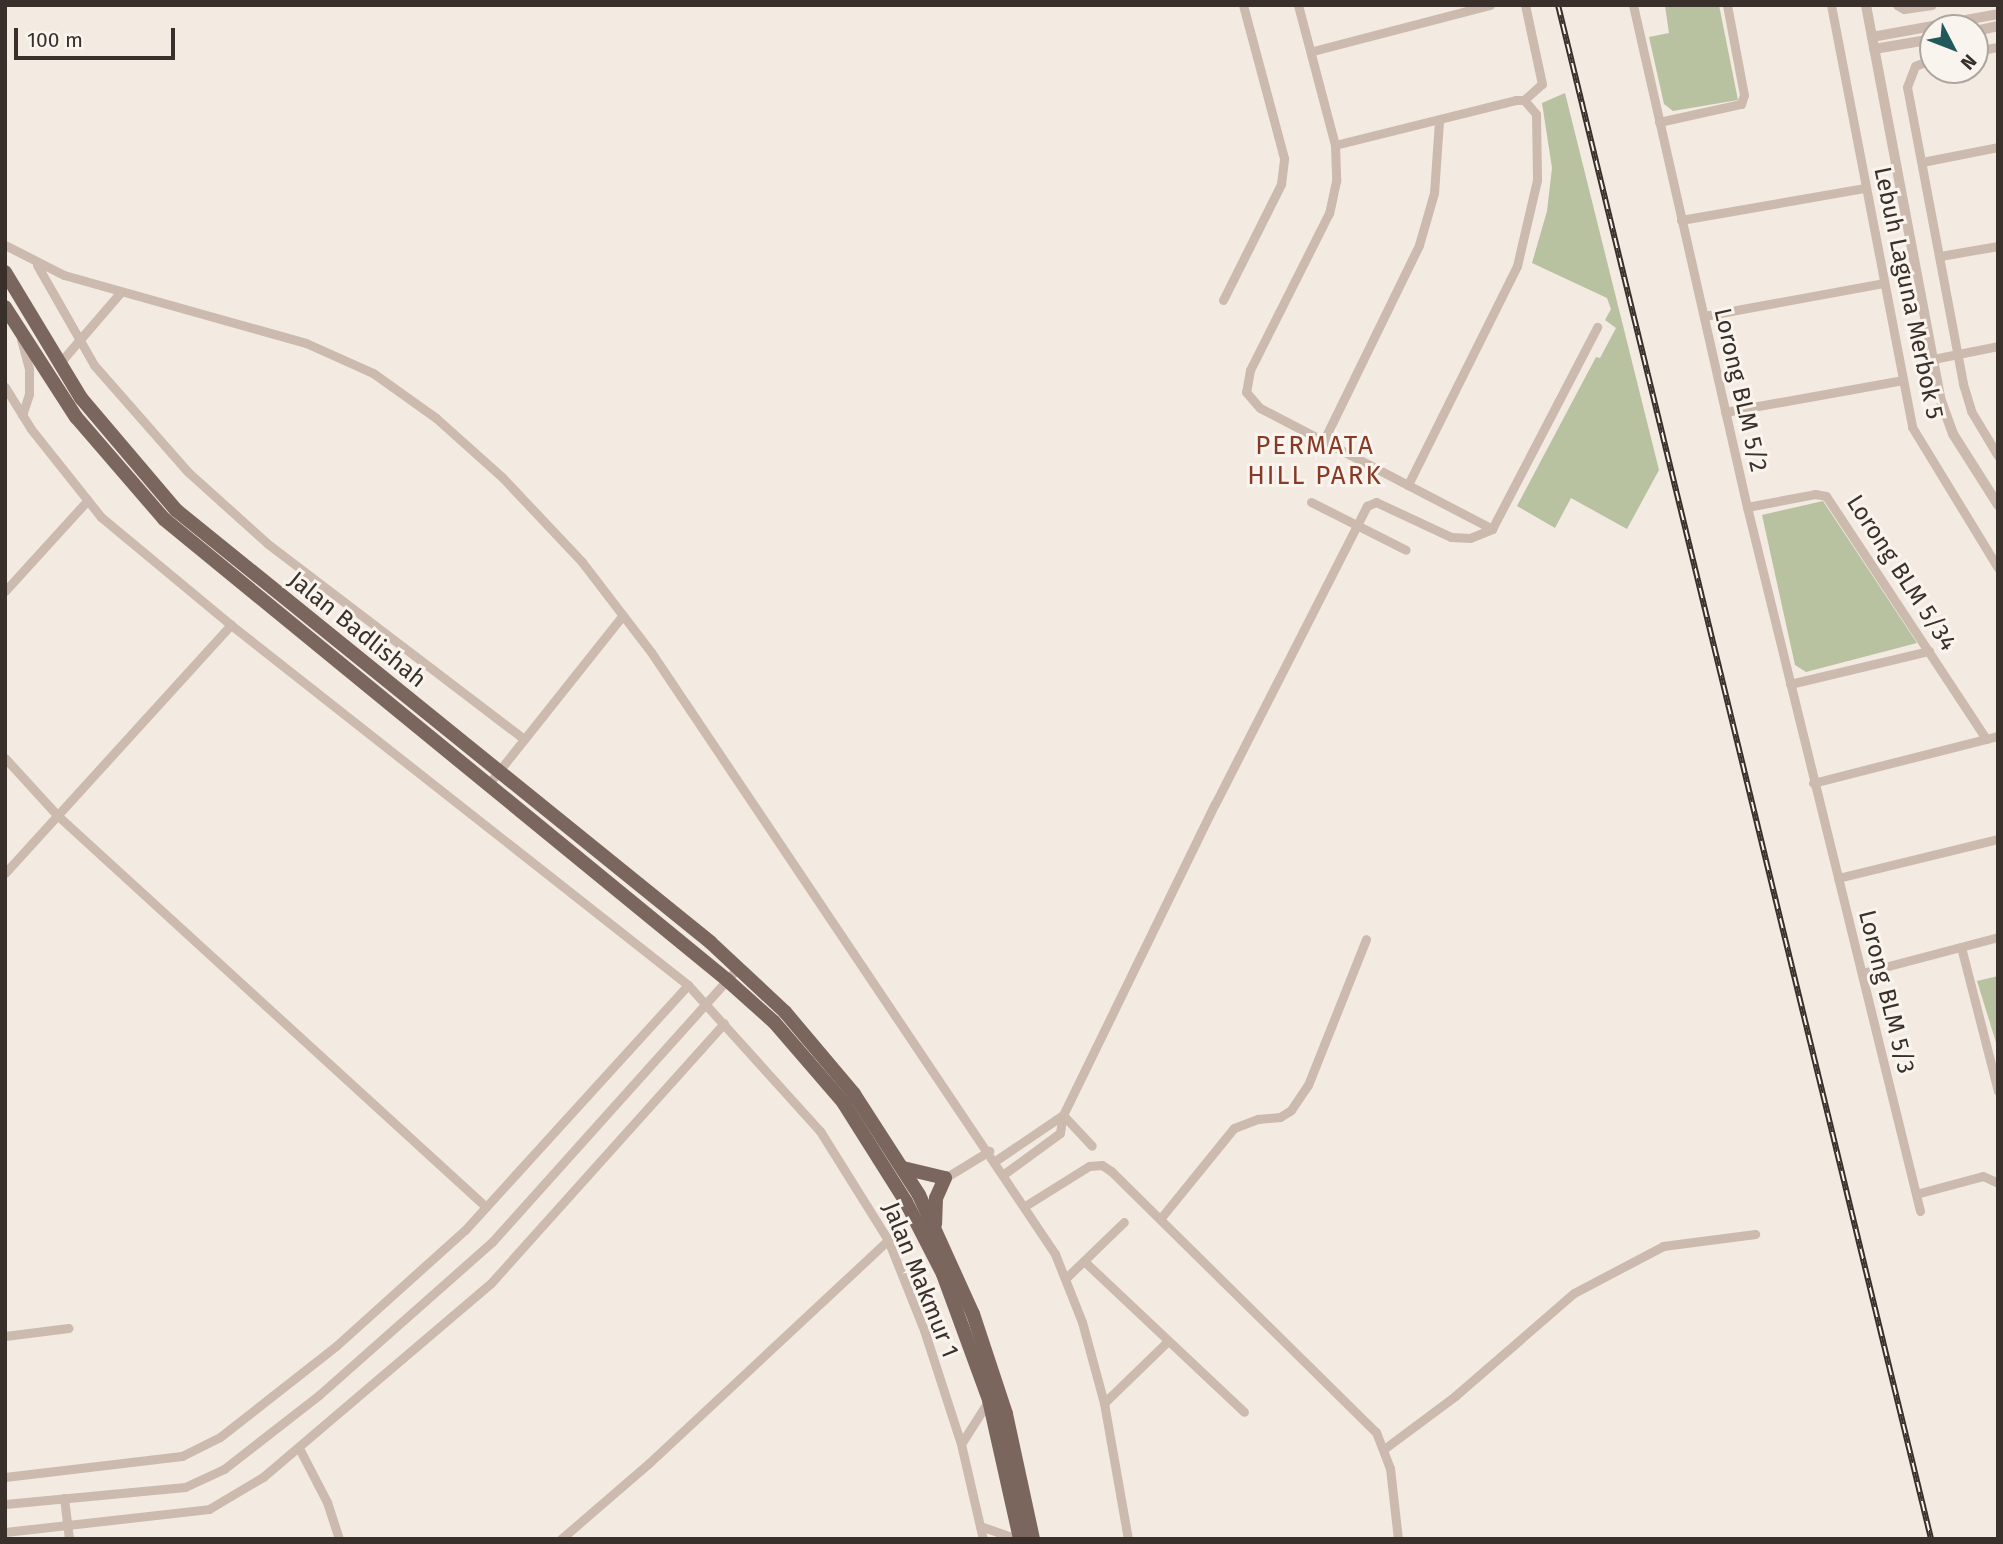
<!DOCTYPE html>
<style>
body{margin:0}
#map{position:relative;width:2003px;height:1544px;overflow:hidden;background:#f3eae1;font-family:"Fira Sans",sans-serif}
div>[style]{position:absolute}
.green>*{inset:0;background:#b8c2a1}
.minor>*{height:9px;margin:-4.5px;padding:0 4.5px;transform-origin:4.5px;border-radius:4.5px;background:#cbbaad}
.tertiary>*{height:10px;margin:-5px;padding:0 5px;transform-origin:5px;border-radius:5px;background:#cbbaad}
.primary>*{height:14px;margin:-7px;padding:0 7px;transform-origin:7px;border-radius:7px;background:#7b665d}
.rail>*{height:6px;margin-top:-3px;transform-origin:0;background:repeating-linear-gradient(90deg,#faf4ee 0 10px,#3a302b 0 20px);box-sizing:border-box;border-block:2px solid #3a302b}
span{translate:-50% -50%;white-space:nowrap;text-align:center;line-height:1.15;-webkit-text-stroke:6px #faf4ee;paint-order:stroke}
.street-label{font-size:24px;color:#3a302b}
.neighbourhood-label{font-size:26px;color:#873b26;letter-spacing:2px}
.frame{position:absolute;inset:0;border:7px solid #3a302b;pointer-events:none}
.north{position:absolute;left:1919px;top:14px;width:70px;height:70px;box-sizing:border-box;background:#faf4ee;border:2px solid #ada6a0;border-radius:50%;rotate:132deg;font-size:19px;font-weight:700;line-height:28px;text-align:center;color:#3a302b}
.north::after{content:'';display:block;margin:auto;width:24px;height:32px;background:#21585b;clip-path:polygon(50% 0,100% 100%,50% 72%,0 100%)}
.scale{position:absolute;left:14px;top:28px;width:161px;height:32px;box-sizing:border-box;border:4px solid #3a302b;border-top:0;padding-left:9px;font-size:21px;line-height:24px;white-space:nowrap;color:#3a302b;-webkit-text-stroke:5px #faf4ee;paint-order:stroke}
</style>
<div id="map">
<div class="green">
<i style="clip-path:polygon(1719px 5px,1738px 100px,1673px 111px,1664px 104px,1649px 37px,1669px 33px,1665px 6px)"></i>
<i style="clip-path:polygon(1565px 93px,1659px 470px,1627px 529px,1571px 498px,1555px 528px,1517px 506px,1596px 357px,1600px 358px,1616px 328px,1605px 320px,1611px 309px,1607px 298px,1532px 263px,1547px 211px,1552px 168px,1542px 103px)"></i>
<i style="clip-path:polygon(1823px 501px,1917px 643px,1806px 672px,1795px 665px,1762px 515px)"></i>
<i style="clip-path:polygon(1998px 976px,1998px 1049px,1977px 981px)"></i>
</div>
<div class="minor">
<i style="left:1298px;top:5px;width:145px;rotate:75.2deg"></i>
<i style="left:1335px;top:145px;width:36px;rotate:88deg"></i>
<i style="left:1336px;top:181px;width:33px;rotate:102deg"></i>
<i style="left:1329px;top:213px;width:176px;rotate:116.7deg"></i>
<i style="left:1250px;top:370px;width:22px;rotate:100deg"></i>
<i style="left:1246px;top:392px;width:21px;rotate:49deg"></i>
<i style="left:1260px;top:408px;width:262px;rotate:27.5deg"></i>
<i style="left:1633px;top:5px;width:515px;rotate:77.21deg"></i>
<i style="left:1747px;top:507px;width:725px;rotate:76.19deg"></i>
<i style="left:1831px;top:5px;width:430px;rotate:79.1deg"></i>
<i style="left:1912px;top:427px;width:165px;rotate:58.6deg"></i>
<i style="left:1897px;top:5px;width:8px;rotate:30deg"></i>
<i style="left:1904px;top:9px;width:28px;rotate:-8deg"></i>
<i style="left:1313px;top:51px;width:183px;rotate:-14.6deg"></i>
<i style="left:1975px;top:51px;width:23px;rotate:-10deg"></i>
<i style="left:1933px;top:59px;width:19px;rotate:159deg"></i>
<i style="left:1915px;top:66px;width:22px;rotate:111deg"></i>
<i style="left:1907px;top:87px;width:302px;rotate:79.3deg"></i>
<i style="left:1963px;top:384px;width:28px;rotate:73deg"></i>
<i style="left:1971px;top:411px;width:52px;rotate:59deg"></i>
<i style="left:1524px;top:100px;width:24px;rotate:-42deg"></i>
<i style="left:1542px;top:84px;width:81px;rotate:-102.1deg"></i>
<i style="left:1659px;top:122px;width:84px;rotate:-12.4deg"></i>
<i style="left:1741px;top:104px;width:9px;rotate:-72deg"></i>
<i style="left:1744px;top:95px;width:92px;rotate:-100.7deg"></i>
<i style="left:1335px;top:145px;width:187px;rotate:-14deg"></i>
<i style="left:1516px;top:100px;width:8px"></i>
<i style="left:1524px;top:100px;width:18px;rotate:49deg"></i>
<i style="left:1536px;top:114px;width:66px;rotate:89.1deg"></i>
<i style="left:1537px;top:180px;width:88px;rotate:103.1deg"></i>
<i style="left:1517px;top:266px;width:245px;rotate:116.5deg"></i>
<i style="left:1922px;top:162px;width:77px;rotate:-11.2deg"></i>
<i style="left:1681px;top:220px;width:187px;rotate:-9.9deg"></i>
<i style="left:5px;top:245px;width:66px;rotate:27deg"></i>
<i style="left:64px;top:275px;width:251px;rotate:15.7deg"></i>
<i style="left:306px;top:343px;width:73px;rotate:24.1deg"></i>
<i style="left:373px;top:373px;width:77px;rotate:35.5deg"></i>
<i style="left:436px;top:418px;width:89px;rotate:41.8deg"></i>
<i style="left:502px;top:477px;width:117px;rotate:46.7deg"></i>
<i style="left:582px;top:562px;width:113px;rotate:52.5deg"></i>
<i style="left:651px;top:652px;width:725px;rotate:56.13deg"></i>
<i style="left:1055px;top:1254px;width:73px;rotate:68.3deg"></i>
<i style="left:1082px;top:1322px;width:84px;rotate:74.8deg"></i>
<i style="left:1104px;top:1403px;width:138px;rotate:80deg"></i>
<i style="left:1940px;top:256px;width:59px;rotate:-9.8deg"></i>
<i style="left:37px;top:265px;width:115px;rotate:60.3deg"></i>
<i style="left:94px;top:365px;width:142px;rotate:48.7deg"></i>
<i style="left:188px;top:472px;width:108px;rotate:42deg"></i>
<i style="left:268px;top:544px;width:322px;rotate:37.3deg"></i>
<i style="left:1223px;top:300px;width:130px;rotate:-63.4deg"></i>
<i style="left:1281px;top:184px;width:26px;rotate:-83deg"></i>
<i style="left:1284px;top:158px;width:158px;rotate:-105deg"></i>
<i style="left:1704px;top:316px;width:182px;rotate:-10.4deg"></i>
<i style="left:21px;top:339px;width:31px;rotate:75deg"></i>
<i style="left:29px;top:369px;width:25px;rotate:90deg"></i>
<i style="left:29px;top:394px;width:22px;rotate:108deg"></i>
<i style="left:1933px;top:359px;width:66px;rotate:-11.3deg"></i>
<i style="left:58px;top:365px;width:95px;rotate:-49.3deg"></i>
<i style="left:5px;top:387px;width:49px;rotate:58.2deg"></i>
<i style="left:31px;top:429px;width:112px;rotate:51.5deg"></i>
<i style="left:101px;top:517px;width:169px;rotate:39.7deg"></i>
<i style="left:231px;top:625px;width:582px;rotate:38.23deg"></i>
<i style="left:688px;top:985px;width:197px;rotate:47.9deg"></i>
<i style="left:820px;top:1131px;width:128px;rotate:58deg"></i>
<i style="left:888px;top:1240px;width:97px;rotate:68.2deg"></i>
<i style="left:924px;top:1330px;width:120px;rotate:72deg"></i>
<i style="left:961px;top:1444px;width:98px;rotate:77deg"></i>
<i style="left:1725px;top:412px;width:181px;rotate:-10.2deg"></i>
<i style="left:1323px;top:442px;width:219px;rotate:-64deg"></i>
<i style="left:1419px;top:245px;width:54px;rotate:-73.9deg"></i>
<i style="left:1434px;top:193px;width:72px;rotate:-86deg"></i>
<i style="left:1311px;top:502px;width:106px;rotate:26.8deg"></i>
<i style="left:1747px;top:507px;width:69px;rotate:-10.8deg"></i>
<i style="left:1815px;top:494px;width:11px;rotate:10deg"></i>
<i style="left:1826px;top:496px;width:291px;rotate:56.6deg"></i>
<i style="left:5px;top:591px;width:120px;rotate:-47.7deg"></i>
<i style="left:1790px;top:684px;width:143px;rotate:-13.4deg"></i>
<i style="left:5px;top:758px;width:77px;rotate:47.6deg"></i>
<i style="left:57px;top:815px;width:581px;rotate:42.42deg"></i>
<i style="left:1813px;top:783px;width:191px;rotate:-14.3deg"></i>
<i style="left:487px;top:786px;width:218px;rotate:-51.5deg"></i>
<i style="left:5px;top:873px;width:336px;rotate:-47.7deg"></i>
<i style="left:1838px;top:878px;width:165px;rotate:-13.7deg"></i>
<i style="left:1961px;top:947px;width:149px;rotate:75.6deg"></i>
<i style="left:1862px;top:973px;width:141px;rotate:-14.8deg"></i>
<i style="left:1063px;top:1115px;width:42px;rotate:46.9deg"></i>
<i style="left:995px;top:1161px;width:82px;rotate:-34.1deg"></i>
<i style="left:1004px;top:1174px;width:69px;rotate:-36.2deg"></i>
<i style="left:1060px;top:1133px;width:18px;rotate:-81deg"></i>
<i style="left:1063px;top:1115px;width:346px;rotate:-64deg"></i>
<i style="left:1215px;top:804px;width:335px;rotate:-63deg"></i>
<i style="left:1367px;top:506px;width:10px;rotate:-24deg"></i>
<i style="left:1376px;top:502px;width:83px;rotate:25deg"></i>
<i style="left:1451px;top:537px;width:19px;rotate:3deg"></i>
<i style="left:1470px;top:538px;width:24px;rotate:-22deg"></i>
<i style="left:1492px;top:529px;width:228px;rotate:-62.5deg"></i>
<i style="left:945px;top:1178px;width:52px;rotate:-31.5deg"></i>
<i style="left:1916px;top:1194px;width:69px;rotate:-15deg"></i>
<i style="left:1983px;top:1176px;width:17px;rotate:25deg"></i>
<i style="left:1025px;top:1206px;width:75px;rotate:-32deg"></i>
<i style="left:1089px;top:1166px;width:13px;rotate:-4deg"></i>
<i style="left:1102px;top:1165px;width:11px;rotate:34deg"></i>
<i style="left:1111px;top:1171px;width:372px;rotate:44.6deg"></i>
<i style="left:1376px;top:1432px;width:39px;rotate:69deg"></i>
<i style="left:1390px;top:1468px;width:71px;rotate:83.6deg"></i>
<i style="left:1160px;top:1219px;width:117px;rotate:-50.9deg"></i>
<i style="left:1234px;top:1128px;width:26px;rotate:-21deg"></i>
<i style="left:1258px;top:1119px;width:22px;rotate:-5deg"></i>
<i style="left:1280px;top:1117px;width:13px;rotate:-32deg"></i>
<i style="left:1291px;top:1110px;width:30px;rotate:-56deg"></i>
<i style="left:1308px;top:1085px;width:157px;rotate:-68.3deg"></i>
<i style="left:1086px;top:1263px;width:217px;rotate:43.3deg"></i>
<i style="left:1067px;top:1277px;width:79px;rotate:-44deg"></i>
<i style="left:5px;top:1336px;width:64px;rotate:-7.2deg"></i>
<i style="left:1104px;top:1403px;width:89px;rotate:-44.1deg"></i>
<i style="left:961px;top:1444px;width:52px;rotate:-57.5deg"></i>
<i style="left:1384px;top:1449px;width:89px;rotate:-36.7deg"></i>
<i style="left:1455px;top:1396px;width:157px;rotate:-40.9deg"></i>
<i style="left:1574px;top:1293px;width:101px;rotate:-27.8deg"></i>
<i style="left:1663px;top:1246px;width:93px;rotate:-7.4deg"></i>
<i style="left:300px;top:1450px;width:59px;rotate:62.6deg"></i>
<i style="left:327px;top:1502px;width:39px;rotate:72deg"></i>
<i style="left:5px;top:1477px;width:178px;rotate:-6.8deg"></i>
<i style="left:182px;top:1456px;width:42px;rotate:-26.6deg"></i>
<i style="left:220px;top:1437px;width:147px;rotate:-38.1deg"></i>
<i style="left:336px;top:1346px;width:173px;rotate:-42deg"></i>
<i style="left:465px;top:1230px;width:331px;rotate:-47.7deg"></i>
<i style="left:64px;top:1498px;width:41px;rotate:83deg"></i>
<i style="left:5px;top:1504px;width:181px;rotate:-5.4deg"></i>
<i style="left:185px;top:1487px;width:43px;rotate:-24.8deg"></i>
<i style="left:224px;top:1469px;width:120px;rotate:-37.9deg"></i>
<i style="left:319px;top:1395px;width:231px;rotate:-41.5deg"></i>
<i style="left:492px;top:1242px;width:370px;rotate:-48.1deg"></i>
<i style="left:980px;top:1526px;width:39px;rotate:19deg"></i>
<i style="left:5px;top:1532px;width:205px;rotate:-6.4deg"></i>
<i style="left:209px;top:1509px;width:63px;rotate:-30.7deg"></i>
<i style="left:263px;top:1477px;width:299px;rotate:-40.4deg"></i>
<i style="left:491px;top:1283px;width:349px;rotate:-48.1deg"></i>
<i style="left:561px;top:1539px;width:115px;rotate:-40.8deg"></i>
<i style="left:648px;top:1464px;width:328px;rotate:-43deg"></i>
</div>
<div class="tertiary">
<i style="left:1866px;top:5px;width:400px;rotate:79.3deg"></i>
<i style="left:1940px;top:398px;width:38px;rotate:70deg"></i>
<i style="left:1953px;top:434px;width:84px;rotate:57.6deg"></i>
<i style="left:1975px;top:31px;width:24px;rotate:-12deg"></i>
<i style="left:1872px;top:37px;width:128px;rotate:-10.3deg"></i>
<i style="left:1874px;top:49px;width:60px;rotate:-9.6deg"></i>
</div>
<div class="primary">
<i style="left:5px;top:272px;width:147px;rotate:58.9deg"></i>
<i style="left:81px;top:398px;width:147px;rotate:49.7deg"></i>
<i style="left:176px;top:510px;width:687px;rotate:38.97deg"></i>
<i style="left:710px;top:942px;width:103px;rotate:43deg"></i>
<i style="left:785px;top:1012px;width:107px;rotate:49.9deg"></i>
<i style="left:854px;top:1094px;width:120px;rotate:57.2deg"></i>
<i style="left:919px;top:1195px;width:131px;rotate:65.6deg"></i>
<i style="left:973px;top:1314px;width:105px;rotate:71.7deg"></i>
<i style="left:1006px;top:1414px;width:128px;rotate:77.8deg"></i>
<i style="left:5px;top:307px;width:131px;rotate:57.2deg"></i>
<i style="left:76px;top:417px;width:135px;rotate:49.2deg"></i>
<i style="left:164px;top:519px;width:728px;rotate:39.31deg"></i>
<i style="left:727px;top:980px;width:63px;rotate:41.8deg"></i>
<i style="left:774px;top:1022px;width:106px;rotate:49.2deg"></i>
<i style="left:843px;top:1102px;width:118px;rotate:57.8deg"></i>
<i style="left:906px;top:1202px;width:81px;rotate:62.8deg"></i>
<i style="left:943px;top:1274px;width:134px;rotate:69.9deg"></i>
<i style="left:989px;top:1400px;width:142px;rotate:77.4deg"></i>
<i style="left:903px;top:1168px;width:43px;rotate:13.4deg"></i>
<i style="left:945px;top:1178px;width:22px;rotate:114deg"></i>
<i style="left:936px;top:1198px;width:26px;rotate:92deg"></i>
</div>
<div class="rail">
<i style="left:1558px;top:5px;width:1579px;rotate:76.33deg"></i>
</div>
<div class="street-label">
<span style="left:1908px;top:293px;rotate:78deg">Lebuh Laguna Merbok 5</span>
<span style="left:1740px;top:390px;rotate:77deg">Lorong BLM 5/2</span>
<span style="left:1901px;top:573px;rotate:57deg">Lorong BLM 5/34</span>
<span style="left:357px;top:630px;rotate:39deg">Jalan Badlishah</span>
<span style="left:1886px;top:992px;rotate:76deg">Lorong BLM 5/3</span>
<span style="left:920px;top:1280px;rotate:68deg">Jalan Makmur 1</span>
</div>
<div class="neighbourhood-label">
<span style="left:1315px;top:461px">PERMATA<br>HILL PARK</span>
</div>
<div class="frame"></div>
<div class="north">N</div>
<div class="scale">100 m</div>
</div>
